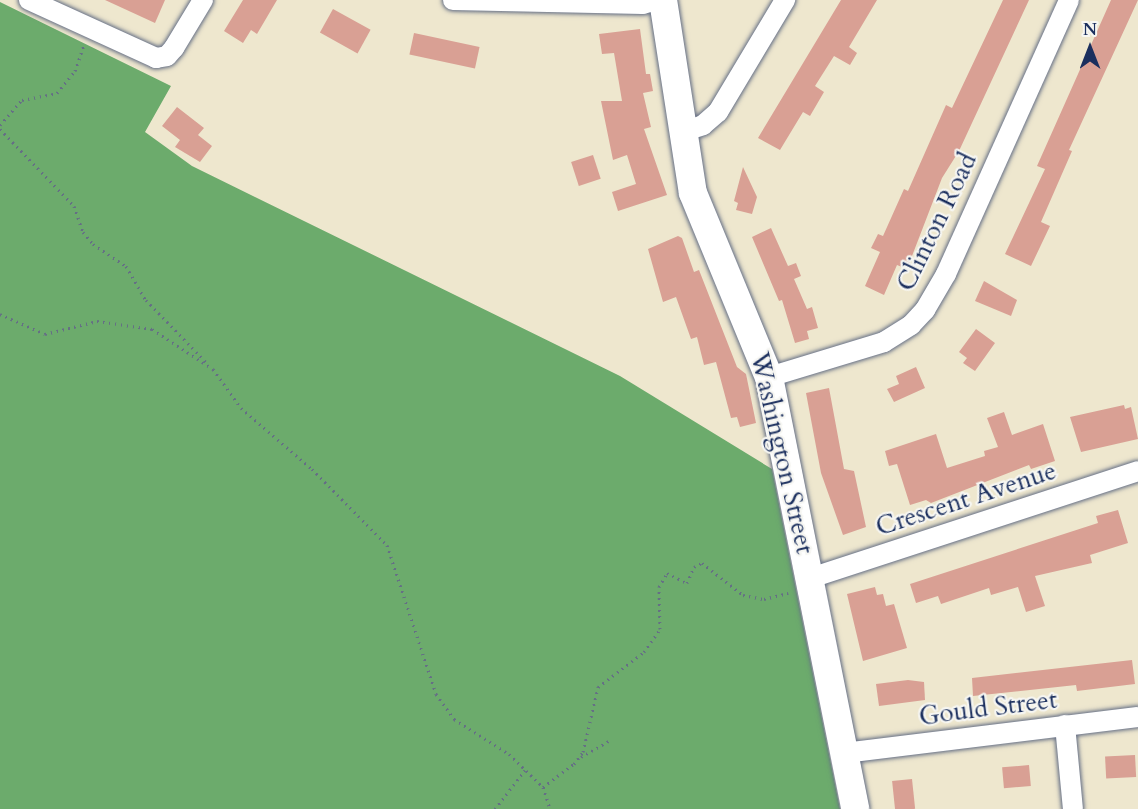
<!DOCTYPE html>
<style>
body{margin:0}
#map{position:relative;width:1138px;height:809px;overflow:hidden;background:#eee7ce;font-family:Cardo,serif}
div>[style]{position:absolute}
.forest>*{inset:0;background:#6cab6c}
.building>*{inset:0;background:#d9a094;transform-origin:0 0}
.path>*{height:3px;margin-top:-1.5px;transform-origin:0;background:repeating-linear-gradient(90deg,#656f85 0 1.5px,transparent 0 6px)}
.roads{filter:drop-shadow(0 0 2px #656f85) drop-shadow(0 0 2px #656f85)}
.street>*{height:20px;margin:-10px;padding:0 10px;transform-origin:10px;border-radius:10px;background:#fff}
.secondary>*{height:28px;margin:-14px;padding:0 14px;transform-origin:14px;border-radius:14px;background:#fff}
span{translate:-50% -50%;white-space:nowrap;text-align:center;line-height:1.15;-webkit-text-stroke:4.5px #f6f6f2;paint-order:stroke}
.street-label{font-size:26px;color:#1b2f5e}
.north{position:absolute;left:1060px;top:18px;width:60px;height:60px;-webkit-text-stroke:4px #f6f6f2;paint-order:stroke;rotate:0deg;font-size:16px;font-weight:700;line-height:24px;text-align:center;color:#1b2f5e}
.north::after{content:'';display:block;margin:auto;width:21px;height:27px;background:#1b2f5e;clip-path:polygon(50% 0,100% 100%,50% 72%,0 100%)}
</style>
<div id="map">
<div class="forest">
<i style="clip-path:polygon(0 2px,171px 86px,145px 132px,192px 166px,620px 376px,772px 469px,840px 809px,0 809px)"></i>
</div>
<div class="building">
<i style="clip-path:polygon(105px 0,165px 0,155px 23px)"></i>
<i style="clip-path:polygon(243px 0,277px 0,257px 34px,251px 30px,243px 43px,224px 31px)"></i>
<i style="clip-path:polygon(841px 0,877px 0,849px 47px,857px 53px,850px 65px,834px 56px,815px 86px,824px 92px,810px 116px,803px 112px,780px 150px,758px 138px)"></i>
<i style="clip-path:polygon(1003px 0,1029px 0,959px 151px,942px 178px,907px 269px,897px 265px,884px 295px,865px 286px,880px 252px,871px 248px,878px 234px,883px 236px,904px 189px,908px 191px,946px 105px,952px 108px)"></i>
<i style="clip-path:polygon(1111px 0,1138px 0,1069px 150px,1072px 151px,1041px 222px,1050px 226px,1031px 266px,1005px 254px,1045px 169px,1037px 166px)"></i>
<i style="left:333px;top:9px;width:43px;height:27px;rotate:29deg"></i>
<i style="clip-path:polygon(640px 29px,646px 74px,650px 74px,653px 91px,643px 93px,651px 127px,644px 129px,667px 195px,618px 211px,612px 192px,636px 184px,627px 155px,613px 160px,601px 101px,622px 101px,614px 53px,602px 54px,599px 34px)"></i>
<i style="left:414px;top:33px;width:67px;height:22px;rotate:12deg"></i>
<i style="clip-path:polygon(177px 107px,204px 128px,198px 135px,212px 146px,200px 162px,175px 147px,180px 140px,162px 126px)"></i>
<i style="left:593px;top:155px;width:25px;height:23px;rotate:72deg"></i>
<i style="clip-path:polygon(743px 167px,757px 197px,752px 214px,736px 210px,738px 203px,734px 201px)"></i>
<i style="clip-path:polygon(771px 228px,788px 266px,796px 263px,801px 276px,794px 279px,807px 309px,812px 307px,818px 328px,807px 331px,809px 339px,795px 343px,782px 300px,779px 301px,752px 237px)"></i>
<i style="clip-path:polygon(678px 236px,682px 238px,694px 272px,699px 270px,737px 367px,746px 374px,756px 423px,740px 427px,737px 417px,731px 418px,716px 362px,704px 365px,697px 337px,691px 339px,676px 297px,663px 302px,648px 249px)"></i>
<i style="clip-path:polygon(984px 281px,1017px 300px,1011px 316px,975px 301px)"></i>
<i style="clip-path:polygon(976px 329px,995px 343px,975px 371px,963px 363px,967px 358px,959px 352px)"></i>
<i style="clip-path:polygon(916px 367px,925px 388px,894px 402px,887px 389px,899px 384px,896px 376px)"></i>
<i style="clip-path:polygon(829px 388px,844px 469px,854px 471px,866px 527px,843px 535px,821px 473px,806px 393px)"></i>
<i style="clip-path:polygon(1124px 405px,1125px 409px,1131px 407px,1138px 439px,1081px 452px,1070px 417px)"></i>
<i style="clip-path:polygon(1004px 412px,1012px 435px,1043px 424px,1055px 461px,1031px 469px,1029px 465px,931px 503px,926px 500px,910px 505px,897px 464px,889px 466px,885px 451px,936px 434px,947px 468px,985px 456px,984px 451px,998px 447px,987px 418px)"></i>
<i style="clip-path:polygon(1118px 510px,1128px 543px,1090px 555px,1092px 563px,1035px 576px,1045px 606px,1026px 612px,1018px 587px,991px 595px,989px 588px,941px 604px,938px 596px,916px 603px,910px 584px,1098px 523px,1096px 516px)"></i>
<i style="clip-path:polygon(875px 587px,877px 595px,883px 594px,886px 606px,894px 604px,907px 648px,863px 661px,847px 594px)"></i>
<i style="clip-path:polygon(1132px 660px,1135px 684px,1077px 691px,1076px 685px,973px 696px,972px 678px)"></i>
<i style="clip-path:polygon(908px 680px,924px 682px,925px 700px,879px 706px,876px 684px)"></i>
<i style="left:1135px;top:755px;width:22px;height:30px;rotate:87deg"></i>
<i style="left:1029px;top:765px;width:21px;height:27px;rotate:85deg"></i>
<i style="left:912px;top:779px;width:30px;height:20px;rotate:84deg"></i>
</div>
<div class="path">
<i style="left:0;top:125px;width:33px;rotate:-49deg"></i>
<i style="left:22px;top:100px;width:36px;rotate:-11deg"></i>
<i style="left:57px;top:93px;width:28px;rotate:-51deg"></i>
<i style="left:75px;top:71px;width:28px;rotate:-71deg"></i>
<i style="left:0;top:129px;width:107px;rotate:46.1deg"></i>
<i style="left:74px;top:206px;width:28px;rotate:71deg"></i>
<i style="left:83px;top:232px;width:16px;rotate:50deg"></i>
<i style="left:93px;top:244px;width:40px;rotate:34deg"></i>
<i style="left:126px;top:266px;width:39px;rotate:60deg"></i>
<i style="left:146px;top:300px;width:88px;rotate:45.9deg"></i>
<i style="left:0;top:314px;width:49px;rotate:24deg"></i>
<i style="left:45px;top:334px;width:54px;rotate:-14deg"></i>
<i style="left:97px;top:321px;width:56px;rotate:8.3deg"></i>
<i style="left:152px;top:329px;width:73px;rotate:33.3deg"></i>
<i style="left:213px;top:369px;width:48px;rotate:54.3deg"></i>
<i style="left:241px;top:408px;width:94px;rotate:40.7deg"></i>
<i style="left:312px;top:469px;width:107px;rotate:45.4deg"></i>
<i style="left:387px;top:545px;width:157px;rotate:71.8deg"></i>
<i style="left:436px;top:694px;width:31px;rotate:54deg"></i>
<i style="left:454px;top:719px;width:65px;rotate:32.5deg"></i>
<i style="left:509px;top:754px;width:47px;rotate:44.1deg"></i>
<i style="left:543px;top:787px;width:23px;rotate:72deg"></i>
<i style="left:581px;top:757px;width:34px;rotate:-30deg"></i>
<i style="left:543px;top:787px;width:39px;rotate:-37deg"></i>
<i style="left:574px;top:764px;width:15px;rotate:-53deg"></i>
<i style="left:583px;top:752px;width:67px;rotate:-77deg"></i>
<i style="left:598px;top:687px;width:58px;rotate:-37.3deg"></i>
<i style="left:644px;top:652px;width:28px;rotate:-55deg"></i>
<i style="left:660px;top:629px;width:42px;rotate:-91.4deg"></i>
<i style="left:659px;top:587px;width:16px;rotate:-60deg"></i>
<i style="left:667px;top:573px;width:22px;rotate:27deg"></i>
<i style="left:687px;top:583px;width:17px;rotate:-66deg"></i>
<i style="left:694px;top:567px;width:9px;rotate:-27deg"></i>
<i style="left:702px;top:563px;width:52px;rotate:38deg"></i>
<i style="left:743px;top:595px;width:21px;rotate:11deg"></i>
<i style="left:764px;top:599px;width:25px;rotate:-14deg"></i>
<i style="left:495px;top:809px;width:49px;rotate:-52.4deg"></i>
</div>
<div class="roads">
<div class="street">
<i style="left:29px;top:0;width:140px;rotate:24.5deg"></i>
<i style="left:156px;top:58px;width:11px;rotate:-10deg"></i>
<i style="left:167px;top:56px;width:11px;rotate:-49deg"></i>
<i style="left:174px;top:48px;width:56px;rotate:-58.9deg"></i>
<i style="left:453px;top:0;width:190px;rotate:1.2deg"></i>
<i style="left:643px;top:4px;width:15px;rotate:-16deg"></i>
<i style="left:682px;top:132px;width:22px;rotate:-18deg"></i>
<i style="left:703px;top:125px;width:20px;rotate:-41deg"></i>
<i style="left:718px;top:112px;width:131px;rotate:-59.1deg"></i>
<i style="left:769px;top:377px;width:120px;rotate:-16.9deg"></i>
<i style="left:884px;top:342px;width:32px;rotate:-32deg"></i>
<i style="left:911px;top:325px;width:21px;rotate:-47deg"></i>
<i style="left:925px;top:310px;width:42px;rotate:-59.7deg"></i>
<i style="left:946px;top:274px;width:300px;rotate:-65.8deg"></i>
<i style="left:811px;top:578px;width:344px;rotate:-18.1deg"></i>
<i style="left:1065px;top:725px;width:84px;rotate:84.6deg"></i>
<i style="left:844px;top:753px;width:296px;rotate:-7deg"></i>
</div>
<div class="secondary">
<i style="left:663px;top:0;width:195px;rotate:81.2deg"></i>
<i style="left:693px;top:193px;width:199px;rotate:67.6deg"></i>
<i style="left:769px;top:377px;width:440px;rotate:78.7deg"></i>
</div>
</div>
<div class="street-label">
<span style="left:937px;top:222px;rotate:-64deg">Clinton Road</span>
<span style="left:782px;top:453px;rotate:77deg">Washington Street</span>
<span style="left:966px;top:499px;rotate:-18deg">Crescent Avenue</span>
<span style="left:988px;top:708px;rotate:-7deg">Gould Street</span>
</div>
<div class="north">N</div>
</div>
